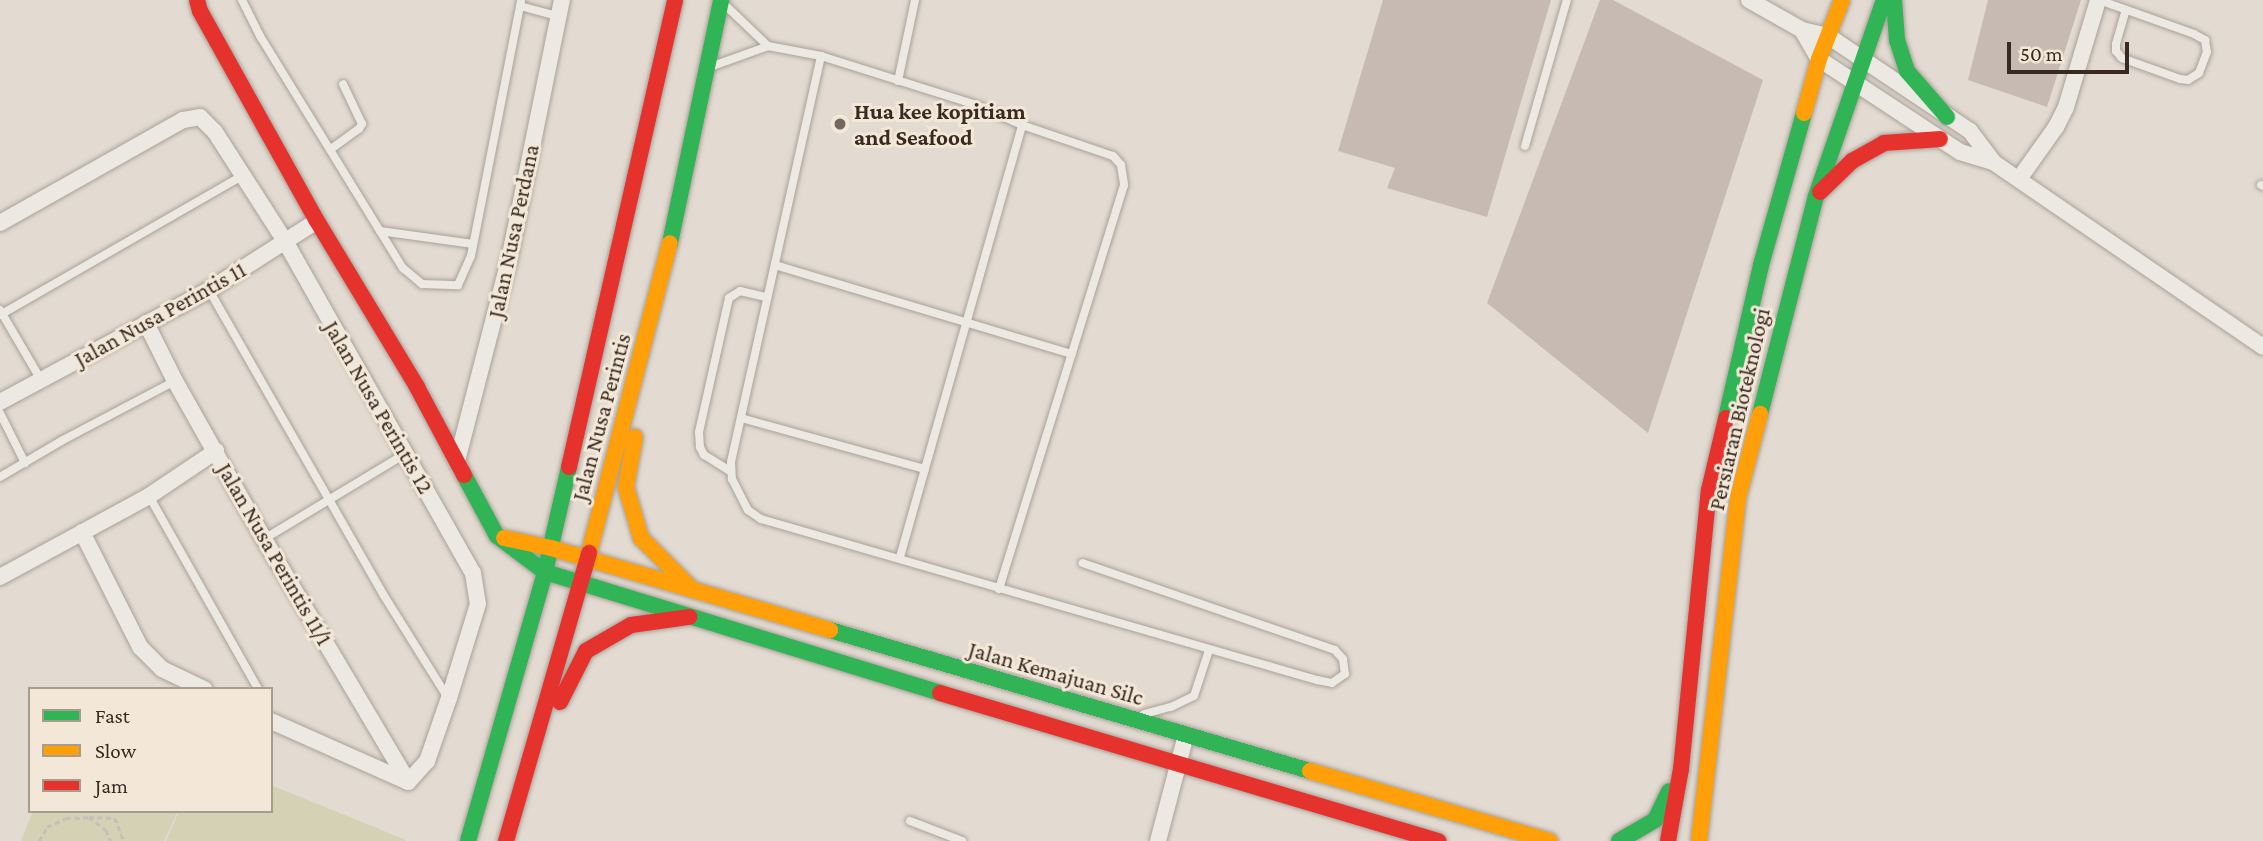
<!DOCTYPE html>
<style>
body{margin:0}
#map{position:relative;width:2263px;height:841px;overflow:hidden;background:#e3dbd1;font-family:"Crimson Pro",serif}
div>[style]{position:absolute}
.green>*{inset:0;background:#d5d1b4}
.building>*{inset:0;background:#c7bab2}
.path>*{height:2.5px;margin-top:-1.25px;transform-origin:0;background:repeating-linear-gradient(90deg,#c5bfb8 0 5px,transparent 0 8.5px)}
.roads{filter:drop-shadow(0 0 2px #a9a199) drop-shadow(0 0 2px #a9a199)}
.lane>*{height:8px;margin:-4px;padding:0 4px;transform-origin:4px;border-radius:4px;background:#ece8e2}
.street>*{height:16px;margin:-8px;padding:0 8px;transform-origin:8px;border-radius:8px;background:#ece8e2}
.fast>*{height:16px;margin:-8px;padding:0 8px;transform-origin:8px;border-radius:8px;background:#30b455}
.slow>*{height:16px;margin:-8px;padding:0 8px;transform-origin:8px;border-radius:8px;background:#ff9f0a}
.jam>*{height:16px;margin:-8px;padding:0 8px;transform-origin:8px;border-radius:8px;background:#e5322d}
.dots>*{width:19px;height:19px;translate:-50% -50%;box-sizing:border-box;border:4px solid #f3e8d8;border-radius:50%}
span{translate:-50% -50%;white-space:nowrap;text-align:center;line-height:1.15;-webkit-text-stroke:6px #f3e8d8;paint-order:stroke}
.poi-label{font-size:23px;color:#382921;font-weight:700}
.left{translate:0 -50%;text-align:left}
.street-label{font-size:23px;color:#382921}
.legend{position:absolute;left:28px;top:687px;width:245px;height:126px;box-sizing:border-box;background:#f3e8d8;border:2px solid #a89c8f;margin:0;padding:9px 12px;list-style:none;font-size:21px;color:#382921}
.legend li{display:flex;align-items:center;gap:14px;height:35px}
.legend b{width:35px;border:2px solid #a89c8f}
.scale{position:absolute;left:2007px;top:42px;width:122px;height:32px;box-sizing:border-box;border:4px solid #382921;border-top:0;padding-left:9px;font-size:21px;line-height:24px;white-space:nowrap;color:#382921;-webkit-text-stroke:5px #f3e8d8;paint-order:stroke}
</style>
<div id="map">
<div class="green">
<i style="clip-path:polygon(271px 785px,406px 840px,406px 841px,166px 841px,179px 811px,271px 811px)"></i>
<i style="clip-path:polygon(33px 811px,178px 811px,164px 841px,21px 841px)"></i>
</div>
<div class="building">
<i style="clip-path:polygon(1383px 0,1551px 0,1487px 217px,1387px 188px,1395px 168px,1338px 151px)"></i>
<i style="clip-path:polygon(1600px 0,1613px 0,1763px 80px,1648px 433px,1487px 303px)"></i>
<i style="clip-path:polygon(1988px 0,2081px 0,2047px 107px,1968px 80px)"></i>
</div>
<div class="path">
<i style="left:89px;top:817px;width:21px;rotate:37deg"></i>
<i style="left:106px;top:830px;width:12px;rotate:66deg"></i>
<i style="left:39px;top:841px;width:16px;rotate:-60deg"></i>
<i style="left:47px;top:827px;width:21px;rotate:-25deg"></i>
<i style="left:66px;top:818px;width:23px;rotate:-2deg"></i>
<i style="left:89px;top:817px;width:26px;rotate:2deg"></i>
<i style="left:115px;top:818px;width:25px;rotate:69deg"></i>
</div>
<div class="roads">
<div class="lane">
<i style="left:242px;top:0;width:40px;rotate:63.4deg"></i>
<i style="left:260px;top:36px;width:273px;rotate:58.4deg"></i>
<i style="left:403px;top:268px;width:25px;rotate:40deg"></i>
<i style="left:422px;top:284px;width:36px;rotate:2deg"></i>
<i style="left:458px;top:285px;width:32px;rotate:-66deg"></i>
<i style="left:471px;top:256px;width:261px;rotate:-78.9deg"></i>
<i style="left:2099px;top:0;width:101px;rotate:19.7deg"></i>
<i style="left:2194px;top:34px;width:13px;rotate:29deg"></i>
<i style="left:2205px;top:40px;width:12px;rotate:81deg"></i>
<i style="left:2207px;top:52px;width:22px;rotate:111deg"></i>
<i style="left:2199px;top:73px;width:13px;rotate:148deg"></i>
<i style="left:2188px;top:80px;width:8px;rotate:-173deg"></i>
<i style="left:2180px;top:79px;width:62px;rotate:-160.1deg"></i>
<i style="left:2122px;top:58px;width:9px;rotate:-131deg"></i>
<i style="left:2116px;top:51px;width:7px;rotate:-90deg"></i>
<i style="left:2116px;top:44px;width:35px;rotate:-74deg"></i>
<i style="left:724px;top:4px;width:61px;rotate:43.7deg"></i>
<i style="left:520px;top:6px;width:39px;rotate:15deg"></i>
<i style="left:821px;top:56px;width:416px;rotate:102.5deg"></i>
<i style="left:731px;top:462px;width:17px;rotate:87deg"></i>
<i style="left:732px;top:479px;width:35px;rotate:63deg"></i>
<i style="left:748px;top:510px;width:16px;rotate:35deg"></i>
<i style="left:761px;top:519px;width:579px;rotate:16.15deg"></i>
<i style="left:1317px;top:680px;width:15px;rotate:11deg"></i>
<i style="left:1332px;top:683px;width:16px;rotate:-35deg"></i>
<i style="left:1345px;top:674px;width:15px;rotate:-98deg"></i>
<i style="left:1343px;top:659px;width:12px;rotate:-132deg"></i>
<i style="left:1335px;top:650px;width:267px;rotate:-161deg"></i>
<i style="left:710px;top:67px;width:62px;rotate:-19.9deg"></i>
<i style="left:768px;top:46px;width:54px;rotate:10.7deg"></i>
<i style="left:821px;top:56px;width:163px;rotate:17.5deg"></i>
<i style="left:976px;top:105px;width:50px;rotate:23.5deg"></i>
<i style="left:1022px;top:125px;width:96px;rotate:18.8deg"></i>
<i style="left:1113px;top:156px;width:12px;rotate:48deg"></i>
<i style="left:1121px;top:165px;width:20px;rotate:81deg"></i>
<i style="left:1124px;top:185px;width:423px;rotate:107.2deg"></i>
<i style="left:898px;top:81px;width:83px;rotate:-78.1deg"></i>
<i style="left:1525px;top:146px;width:152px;rotate:-74deg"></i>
<i style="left:331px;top:149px;width:34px;rotate:-36deg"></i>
<i style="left:359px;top:129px;width:6px;rotate:-59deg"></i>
<i style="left:362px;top:124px;width:44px;rotate:-115.4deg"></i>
<i style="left:2261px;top:185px;width:2px;rotate:27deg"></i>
<i style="left:380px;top:231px;width:94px;rotate:8deg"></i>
<i style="left:775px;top:265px;width:310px;rotate:16.7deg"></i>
<i style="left:209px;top:290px;width:350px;rotate:60.2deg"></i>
<i style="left:383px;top:594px;width:123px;rotate:58deg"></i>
<i style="left:0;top:310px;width:81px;rotate:59.6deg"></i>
<i style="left:0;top:315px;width:280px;rotate:-29.9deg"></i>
<i style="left:0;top:413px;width:56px;rotate:63.4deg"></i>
<i style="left:741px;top:418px;width:191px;rotate:15.5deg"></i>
<i style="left:730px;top:471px;width:31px;rotate:-148deg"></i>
<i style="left:704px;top:455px;width:9px;rotate:-117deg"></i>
<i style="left:700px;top:447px;width:15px;rotate:-94deg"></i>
<i style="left:699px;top:432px;width:137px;rotate:-77.4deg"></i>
<i style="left:729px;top:298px;width:13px;rotate:-32deg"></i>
<i style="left:740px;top:291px;width:28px;rotate:13deg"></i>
<i style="left:0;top:477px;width:73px;rotate:-30.4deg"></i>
<i style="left:63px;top:440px;width:127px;rotate:-27.8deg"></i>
<i style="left:149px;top:496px;width:222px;rotate:60.5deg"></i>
<i style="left:264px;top:539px;width:165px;rotate:-31.1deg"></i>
<i style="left:900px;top:557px;width:449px;rotate:-74.2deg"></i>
<i style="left:1144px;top:714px;width:28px;rotate:-15deg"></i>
<i style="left:1171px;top:707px;width:25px;rotate:-26deg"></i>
<i style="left:1194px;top:696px;width:48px;rotate:-71.9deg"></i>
<i style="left:910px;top:821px;width:56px;rotate:21deg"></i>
</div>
<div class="street">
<i style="left:1749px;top:0;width:61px;rotate:29.5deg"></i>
<i style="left:1802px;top:30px;width:27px;rotate:13deg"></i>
<i style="left:1828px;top:36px;width:171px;rotate:33.8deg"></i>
<i style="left:1970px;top:131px;width:39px;rotate:53deg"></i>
<i style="left:1993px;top:162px;width:327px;rotate:34.4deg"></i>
<i style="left:1802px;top:30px;width:34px;rotate:60deg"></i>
<i style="left:1819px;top:59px;width:169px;rotate:33.4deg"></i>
<i style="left:1960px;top:152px;width:34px;rotate:17deg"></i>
<i style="left:2019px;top:179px;width:64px;rotate:-54.6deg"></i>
<i style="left:2056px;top:127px;width:22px;rotate:-63deg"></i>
<i style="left:2066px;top:107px;width:112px;rotate:-73.3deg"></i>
<i style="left:0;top:223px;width:210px;rotate:-29.4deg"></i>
<i style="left:183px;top:120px;width:17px;rotate:-10deg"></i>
<i style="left:200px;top:117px;width:21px;rotate:45deg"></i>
<i style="left:215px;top:132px;width:130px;rotate:57.3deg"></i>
<i style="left:285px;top:241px;width:382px;rotate:60.5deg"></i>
<i style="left:473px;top:573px;width:31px;rotate:81deg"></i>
<i style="left:478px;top:604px;width:98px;rotate:107.1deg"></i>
<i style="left:449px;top:698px;width:67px;rotate:109.2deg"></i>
<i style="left:427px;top:761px;width:28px;rotate:132deg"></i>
<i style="left:146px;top:323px;width:65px;rotate:63.4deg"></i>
<i style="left:175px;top:381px;width:181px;rotate:60.6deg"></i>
<i style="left:264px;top:539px;width:282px;rotate:59.3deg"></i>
<i style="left:0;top:402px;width:237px;rotate:-28.2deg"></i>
<i style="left:209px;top:290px;width:128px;rotate:-32.6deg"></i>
<i style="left:457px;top:461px;width:208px;rotate:-75.5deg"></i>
<i style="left:509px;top:260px;width:265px;rotate:-78.5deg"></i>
<i style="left:82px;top:532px;width:129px;rotate:63.2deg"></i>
<i style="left:140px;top:647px;width:31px;rotate:45deg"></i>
<i style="left:162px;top:669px;width:47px;rotate:25.5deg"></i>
<i style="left:0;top:577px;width:170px;rotate:-28.5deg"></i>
<i style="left:149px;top:496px;width:81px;rotate:-33.9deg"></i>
<i style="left:271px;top:721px;width:150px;rotate:24deg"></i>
<i style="left:1158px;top:841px;width:110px;rotate:-75.2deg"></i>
</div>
<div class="fast">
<i style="left:1894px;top:0;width:40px;rotate:85.7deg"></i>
<i style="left:1897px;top:40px;width:33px;rotate:72deg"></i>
<i style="left:1907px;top:71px;width:61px;rotate:49deg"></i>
<i style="left:670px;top:243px;width:248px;rotate:-78.1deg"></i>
<i style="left:1760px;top:414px;width:225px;rotate:-75.6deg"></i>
<i style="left:1816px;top:196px;width:207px;rotate:-70.9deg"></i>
<i style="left:1726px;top:418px;width:157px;rotate:-77.1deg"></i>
<i style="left:1761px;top:265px;width:158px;rotate:-74.2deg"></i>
<i style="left:464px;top:475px;width:69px;rotate:61.6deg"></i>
<i style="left:497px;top:536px;width:60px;rotate:36.9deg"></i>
<i style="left:545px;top:572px;width:413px;rotate:17deg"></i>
<i style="left:830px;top:630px;width:500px;rotate:16.37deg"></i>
<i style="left:468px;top:841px;width:280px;rotate:-74deg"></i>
<i style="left:545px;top:572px;width:108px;rotate:-77.1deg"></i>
<i style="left:1619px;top:841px;width:42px;rotate:-30.3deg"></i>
<i style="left:1655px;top:820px;width:32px;rotate:-64deg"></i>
</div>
<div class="slow">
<i style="left:1804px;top:113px;width:56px;rotate:-74.5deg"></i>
<i style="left:1819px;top:59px;width:63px;rotate:-68.7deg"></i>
<i style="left:635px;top:437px;width:51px;rotate:100.2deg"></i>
<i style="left:626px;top:487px;width:53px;rotate:73.6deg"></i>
<i style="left:641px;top:538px;width:74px;rotate:45deg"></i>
<i style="left:504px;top:538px;width:48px;rotate:12deg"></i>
<i style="left:551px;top:548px;width:291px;rotate:16.4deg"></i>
<i style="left:589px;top:553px;width:320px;rotate:-75.4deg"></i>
<i style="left:1310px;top:771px;width:250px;rotate:16.3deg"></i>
<i style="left:1699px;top:841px;width:345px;rotate:-83.5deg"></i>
<i style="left:1738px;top:498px;width:87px;rotate:-75.3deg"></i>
</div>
<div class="jam">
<i style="left:197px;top:0;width:11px;rotate:75deg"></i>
<i style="left:200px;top:11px;width:240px;rotate:60.9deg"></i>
<i style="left:317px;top:221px;width:194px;rotate:58.9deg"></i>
<i style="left:417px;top:387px;width:100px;rotate:61.9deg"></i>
<i style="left:1820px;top:192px;width:45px;rotate:-44.1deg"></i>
<i style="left:1852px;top:161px;width:37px;rotate:-29deg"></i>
<i style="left:1884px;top:143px;width:56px;rotate:-4.1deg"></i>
<i style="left:569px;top:467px;width:479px;rotate:-77.2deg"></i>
<i style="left:940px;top:693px;width:520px;rotate:16.55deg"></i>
<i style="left:560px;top:702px;width:57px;rotate:-63deg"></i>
<i style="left:586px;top:651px;width:52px;rotate:-30deg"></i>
<i style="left:631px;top:625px;width:59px;rotate:-7.9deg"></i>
<i style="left:506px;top:841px;width:300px;rotate:-73.9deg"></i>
<i style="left:1668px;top:841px;width:73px;rotate:-79.8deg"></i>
<i style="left:1681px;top:769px;width:280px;rotate:-84.3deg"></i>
<i style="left:1709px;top:490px;width:74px;rotate:-76.7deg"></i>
</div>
</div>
<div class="dots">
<i style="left:840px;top:124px;background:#74675f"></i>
</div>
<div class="poi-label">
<span class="left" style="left:854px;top:124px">Hua kee kopitiam<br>and Seafood</span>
</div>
<div class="street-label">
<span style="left:513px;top:231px;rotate:-78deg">Jalan Nusa Perdana</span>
<span style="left:160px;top:314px;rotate:-29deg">Jalan Nusa Perintis 11</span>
<span style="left:379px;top:407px;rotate:60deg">Jalan Nusa Perintis 12</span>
<span style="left:1739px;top:409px;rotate:-77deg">Persiaran Bioteknologi</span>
<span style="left:601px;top:417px;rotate:-75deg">Jalan Nusa Perintis</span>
<span style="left:275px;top:554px;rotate:60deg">Jalan Nusa Perintis 11/1</span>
<span style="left:1056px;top:673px;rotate:16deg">Jalan Kemajuan Silc</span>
</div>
<ul class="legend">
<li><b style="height:9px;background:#30b455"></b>Fast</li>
<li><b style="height:9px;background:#ff9f0a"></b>Slow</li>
<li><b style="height:9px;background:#e5322d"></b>Jam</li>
</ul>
<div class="scale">50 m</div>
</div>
